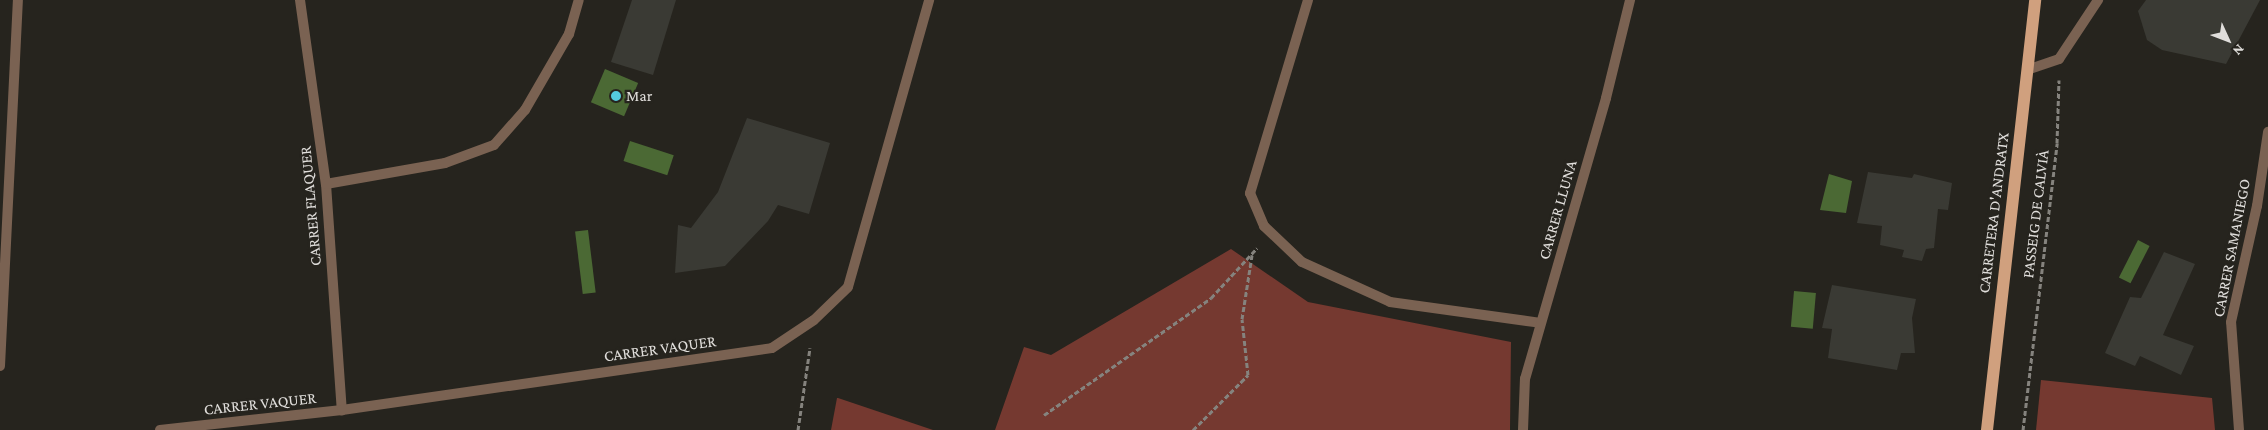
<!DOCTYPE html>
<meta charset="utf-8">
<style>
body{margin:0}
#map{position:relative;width:2268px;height:430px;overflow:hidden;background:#26241e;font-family:"Crimson Pro",serif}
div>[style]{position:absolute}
.forest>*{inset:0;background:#753930}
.water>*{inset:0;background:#4b6934;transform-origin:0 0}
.building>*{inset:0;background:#3a3a34}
.path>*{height:3px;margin-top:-1.5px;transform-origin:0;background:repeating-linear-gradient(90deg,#85837e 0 5px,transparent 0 7.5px)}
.minor>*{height:10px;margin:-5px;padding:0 5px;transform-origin:5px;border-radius:5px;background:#7a6252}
.primary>*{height:12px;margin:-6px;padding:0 6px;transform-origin:6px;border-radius:6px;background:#d0a07e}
.dots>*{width:14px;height:14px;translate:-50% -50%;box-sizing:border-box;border:2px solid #26241e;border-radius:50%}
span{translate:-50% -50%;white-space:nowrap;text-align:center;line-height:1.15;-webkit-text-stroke:4.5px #26241e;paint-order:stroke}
.poi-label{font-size:16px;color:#e0dedb}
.left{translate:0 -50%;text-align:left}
.street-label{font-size:16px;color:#e0dedb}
.north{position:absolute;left:2203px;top:15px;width:50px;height:50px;-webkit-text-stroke:4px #26241e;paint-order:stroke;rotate:133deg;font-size:14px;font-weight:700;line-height:20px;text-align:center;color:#e0dedb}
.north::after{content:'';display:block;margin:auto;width:18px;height:22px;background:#e0dedb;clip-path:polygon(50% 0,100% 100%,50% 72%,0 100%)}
</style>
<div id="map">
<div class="forest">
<i style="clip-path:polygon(1231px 249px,1308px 302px,1511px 342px,1510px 430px,995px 430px,1024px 347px,1051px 355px)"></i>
<i style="clip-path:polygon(2041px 380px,2212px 398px,2215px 430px,2036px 430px)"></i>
<i style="clip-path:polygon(837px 398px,838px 398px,933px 430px,831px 430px)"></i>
</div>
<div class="water">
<i style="left:605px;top:69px;width:36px;height:36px;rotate:23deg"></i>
<i style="left:630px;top:141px;width:46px;height:21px;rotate:18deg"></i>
<i style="clip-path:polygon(1829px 174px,1852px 181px,1846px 213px,1820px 210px)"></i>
<i style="left:588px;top:230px;width:63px;height:13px;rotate:83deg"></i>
<i style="left:2138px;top:240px;width:13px;height:42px;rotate:27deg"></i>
<i style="left:1794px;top:291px;width:22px;height:36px;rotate:5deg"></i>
</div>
<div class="building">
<i style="clip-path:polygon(632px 0,676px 0,653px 75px,611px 62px)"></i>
<i style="clip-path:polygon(2146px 0,2260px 0,2226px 64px,2162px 50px,2147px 40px,2138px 11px)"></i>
<i style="clip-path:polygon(747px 118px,830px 143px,809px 214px,778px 205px,768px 221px,725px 266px,675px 273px,678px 225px,691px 228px,718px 192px)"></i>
<i style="clip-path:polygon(1868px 172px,1912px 178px,1914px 174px,1952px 183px,1948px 210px,1938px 209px,1934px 248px,1926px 249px,1922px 261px,1902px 257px,1904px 250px,1880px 245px,1882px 226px,1857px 223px)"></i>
<i style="clip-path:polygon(2164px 252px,2195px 264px,2163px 335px,2194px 346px,2181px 375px,2140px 356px,2135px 366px,2105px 353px,2130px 297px,2141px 298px)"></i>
<i style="clip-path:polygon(1832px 285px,1916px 299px,1912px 318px,1915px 353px,1901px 353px,1897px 370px,1828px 358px,1832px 329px,1822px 328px)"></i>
</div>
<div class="path">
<i style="left:1044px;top:415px;width:204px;rotate:-35deg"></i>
<i style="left:1211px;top:298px;width:68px;rotate:-47.4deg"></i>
<i style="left:798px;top:430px;width:83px;rotate:-81.7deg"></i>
<i style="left:1193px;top:430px;width:78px;rotate:-45deg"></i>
<i style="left:1248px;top:375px;width:56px;rotate:-96.1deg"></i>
<i style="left:1242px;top:319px;width:65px;rotate:-81.1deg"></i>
<i style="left:2023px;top:430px;width:289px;rotate:-83.2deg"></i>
<i style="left:2057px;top:143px;width:63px;rotate:-88.2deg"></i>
</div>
<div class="minor">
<i style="left:300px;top:0;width:186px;rotate:82deg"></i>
<i style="left:326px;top:184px;width:227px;rotate:86deg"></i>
<i style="left:1308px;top:0;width:202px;rotate:106.7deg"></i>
<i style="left:1250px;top:193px;width:36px;rotate:67deg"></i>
<i style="left:1264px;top:226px;width:52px;rotate:43.5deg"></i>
<i style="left:1302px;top:262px;width:97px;rotate:24.4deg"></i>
<i style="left:1390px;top:302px;width:152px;rotate:7.9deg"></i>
<i style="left:2027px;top:70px;width:34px;rotate:-19deg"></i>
<i style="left:2059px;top:59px;width:71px;rotate:-56.5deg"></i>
<i style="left:326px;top:184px;width:121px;rotate:-10deg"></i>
<i style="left:445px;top:163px;width:52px;rotate:-20.2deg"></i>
<i style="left:494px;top:145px;width:47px;rotate:-48.5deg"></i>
<i style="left:525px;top:110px;width:88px;rotate:-59.9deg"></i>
<i style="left:569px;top:34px;width:35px;rotate:-74deg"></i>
<i style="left:0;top:366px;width:366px;rotate:-87.2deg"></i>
<i style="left:160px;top:430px;width:183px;rotate:-6.3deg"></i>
<i style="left:342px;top:410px;width:434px;rotate:-8.2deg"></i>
<i style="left:772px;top:348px;width:50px;rotate:-33.7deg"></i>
<i style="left:814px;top:320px;width:47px;rotate:-44.1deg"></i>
<i style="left:848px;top:287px;width:298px;rotate:-74.2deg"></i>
<i style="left:1523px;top:430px;width:51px;rotate:-87.8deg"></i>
<i style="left:1525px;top:379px;width:292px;rotate:-73.9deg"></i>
<i style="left:1606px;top:98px;width:101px;rotate:-76.2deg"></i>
<i style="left:2239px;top:430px;width:108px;rotate:-94.2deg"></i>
<i style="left:2231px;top:322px;width:119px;rotate:-77.4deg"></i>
<i style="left:2257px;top:206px;width:75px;rotate:-81.5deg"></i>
</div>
<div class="primary">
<i style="left:1987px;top:430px;width:433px;rotate:-83.6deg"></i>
</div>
<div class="dots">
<i style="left:616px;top:96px;background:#54cade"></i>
</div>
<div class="poi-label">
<span class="left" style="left:626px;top:96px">Mar</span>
</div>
<div class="street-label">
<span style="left:311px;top:206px;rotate:-95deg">CARRER FLAQUER</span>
<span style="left:1558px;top:210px;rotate:-74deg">CARRER LLUNA</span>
<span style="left:1994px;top:213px;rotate:-83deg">CARRETERA D'ANDRATX</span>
<span style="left:2036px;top:214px;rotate:-83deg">PASSEIG DE CALVIÀ</span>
<span style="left:2232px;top:248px;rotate:-79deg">CARRER SAMANIEGO</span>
<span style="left:660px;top:349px;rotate:-8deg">CARRER VAQUER</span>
<span style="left:260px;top:404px;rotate:-6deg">CARRER VAQUER</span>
</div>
<div class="north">N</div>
</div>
